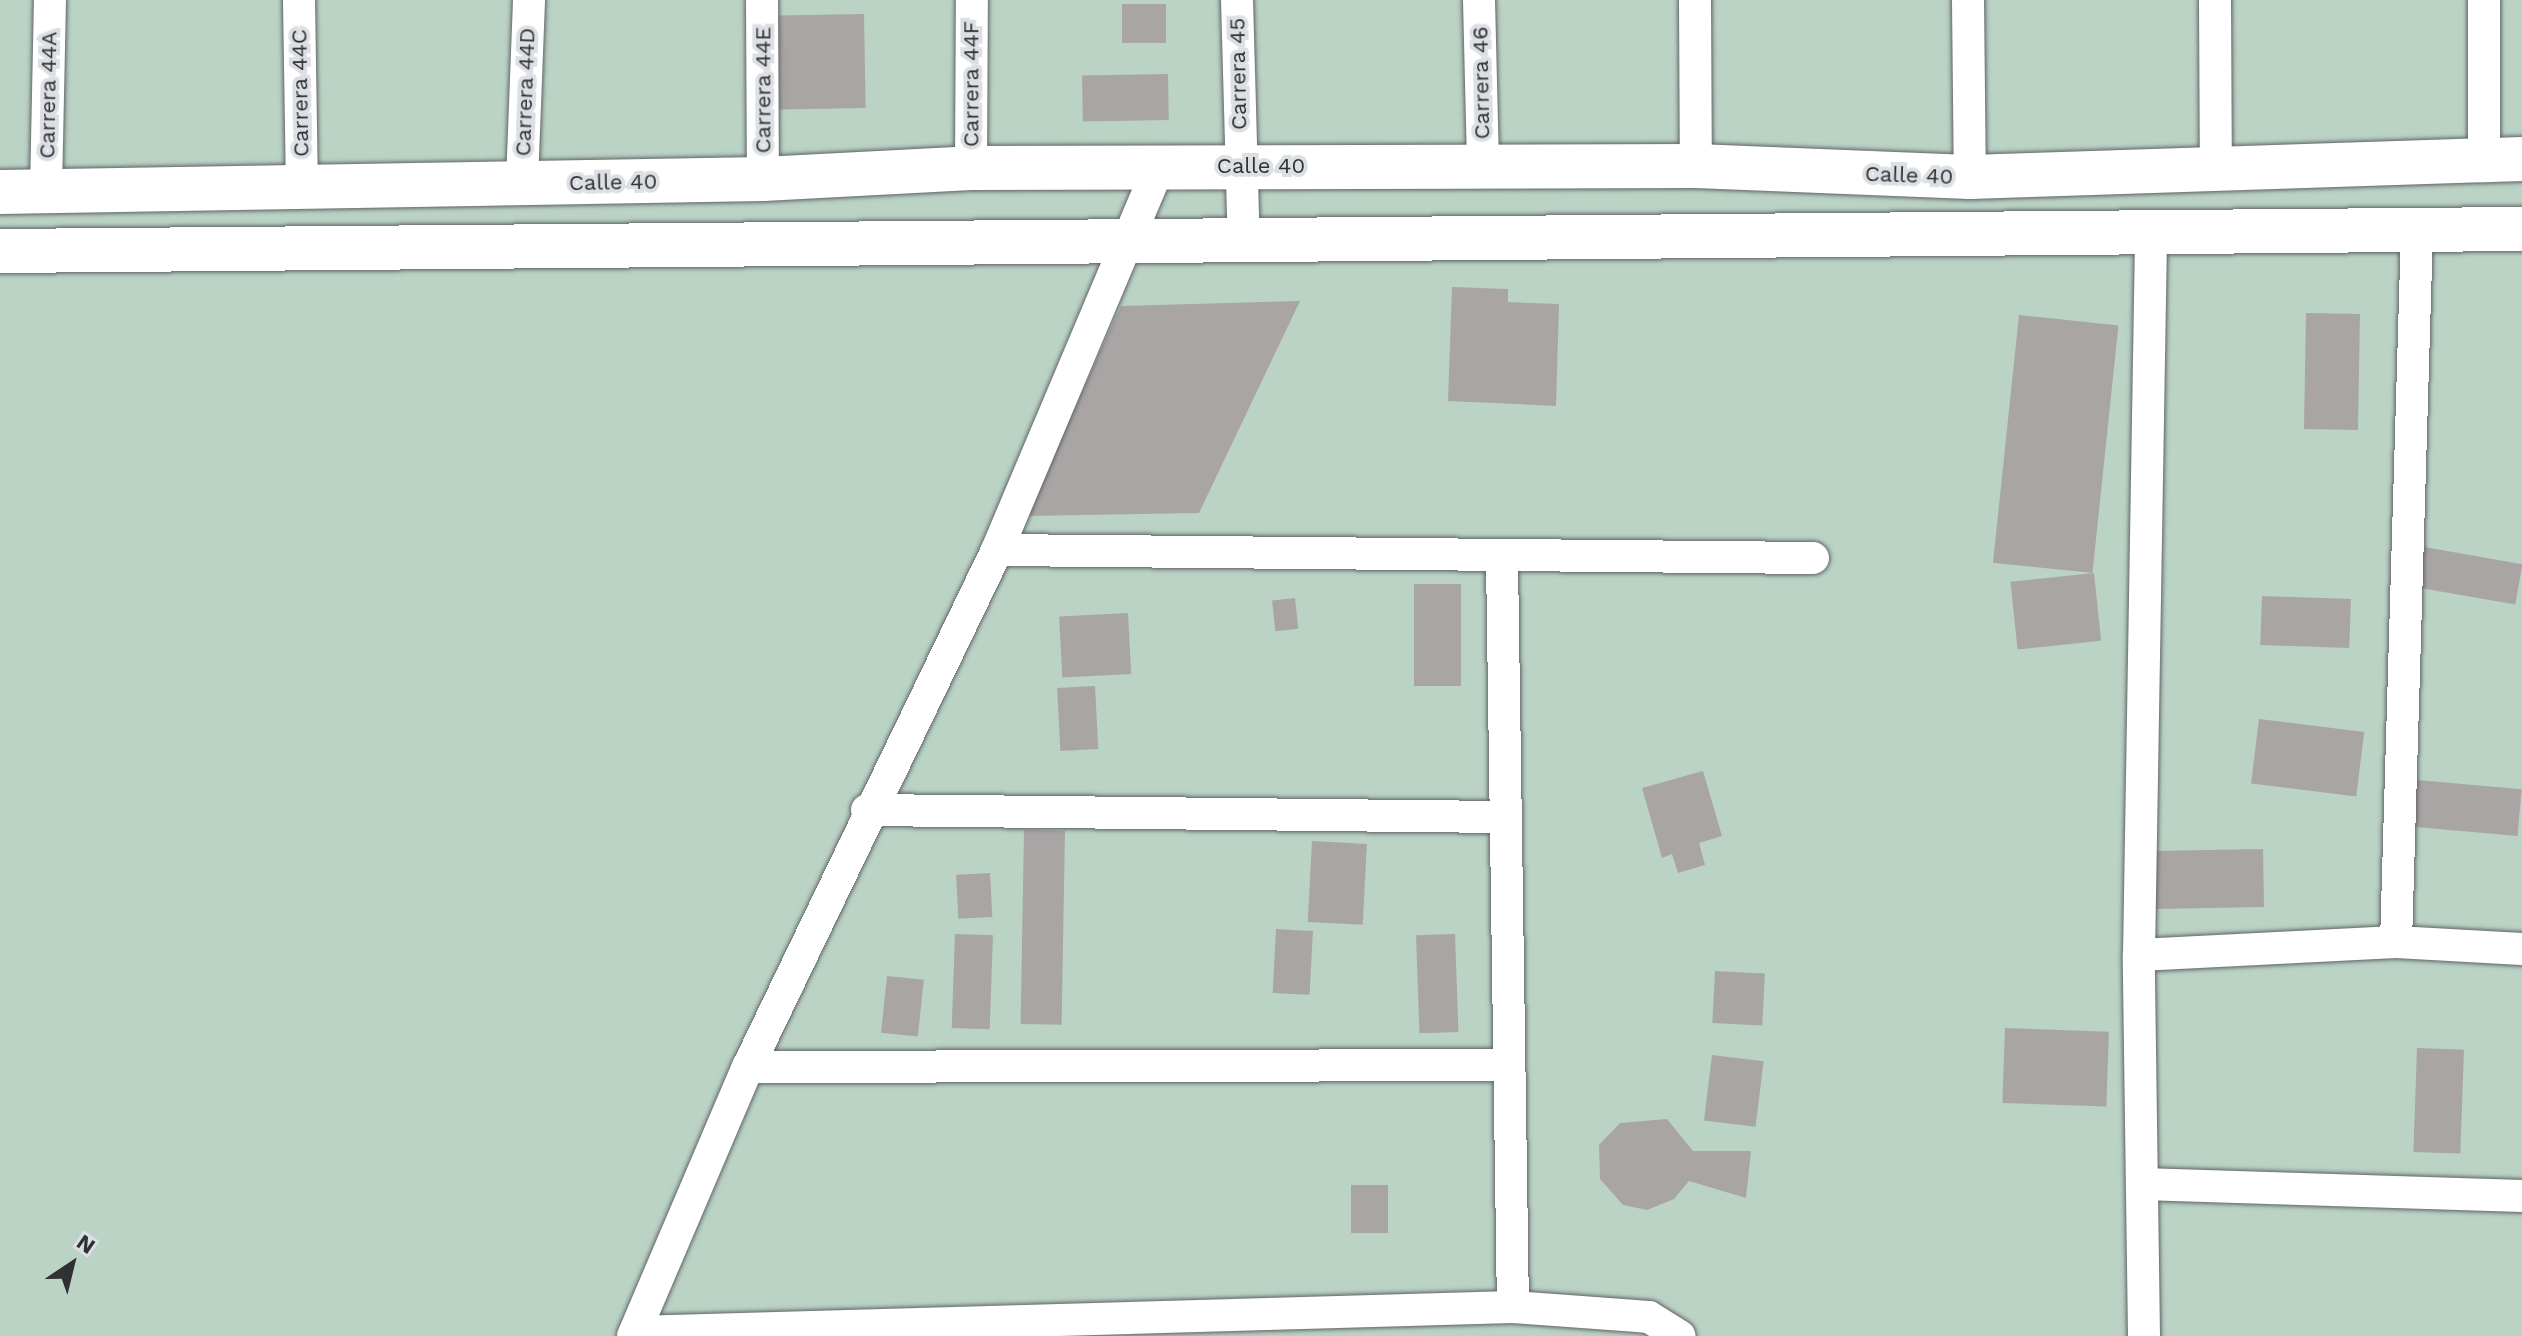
<!DOCTYPE html>
<style>
body{margin:0}
#map{position:relative;width:2522px;height:1336px;overflow:hidden;background:#dcdfe3;font-family:"Work Sans",sans-serif}
div>[style]{position:absolute}
.green>*{inset:0;background:#bad3c5;transform-origin:0 0}
.building>*{inset:0;background:#aaa5a5;transform-origin:0 0}
.roads{filter:drop-shadow(0 0 2px #616467) drop-shadow(0 0 2px #616467)}
.minor>*{height:32px;margin:-16px;padding:0 16px;transform-origin:16px;border-radius:16px;background:#fff}
.secondary>*{height:44px;margin:-22px;padding:0 22px;transform-origin:22px;border-radius:22px;background:#fff}
span{translate:-50% -50%;white-space:nowrap;text-align:center;line-height:1.15;-webkit-text-stroke:8px #dcdfe3;paint-order:stroke}
.street-label{font-size:22px;color:#303133}
.north{position:absolute;left:32px;top:1224px;width:80px;height:80px;-webkit-text-stroke:6px #dcdfe3;paint-order:stroke;rotate:35deg;font-size:22px;font-weight:700;line-height:32px;text-align:center;color:#303133}
.north::after{content:'';display:block;margin:auto;width:28px;height:36px;background:#303133;clip-path:polygon(50% 0,100% 100%,50% 72%,0 100%)}
</style>
<div id="map">
<div class="green">
<i style="left:0;top:0;width:2522px;height:1336px"></i>
</div>
<div class="building">
<i style="left:1166px;top:4px;width:39px;height:44px;rotate:90deg"></i>
<i style="left:864px;top:14px;width:94px;height:86px;rotate:89deg"></i>
<i style="left:1168px;top:74px;width:46px;height:86px;rotate:89deg"></i>
<i style="clip-path:polygon(1452px 287px,1508px 289px,1508px 302px,1559px 304px,1556px 406px,1448px 401px)"></i>
<i style="clip-path:polygon(1300px 301px,1199px 513px,1026px 516px,1121px 306px)"></i>
<i style="left:2306px;top:313px;width:54px;height:116px;rotate:1deg"></i>
<i style="left:2019px;top:315px;width:100px;height:249px;rotate:6deg"></i>
<i style="left:2419px;top:546px;width:105px;height:41px;rotate:10deg"></i>
<i style="left:2094px;top:573px;width:68px;height:84px;rotate:84deg"></i>
<i style="left:1414px;top:584px;width:47px;height:102px"></i>
<i style="left:2262px;top:596px;width:89px;height:49px;rotate:2deg"></i>
<i style="left:1295px;top:598px;width:31px;height:23px;rotate:84deg"></i>
<i style="left:1128px;top:613px;width:61px;height:69px;rotate:87deg"></i>
<i style="left:1095px;top:686px;width:63px;height:38px;rotate:87deg"></i>
<i style="left:2259px;top:719px;width:106px;height:65px;rotate:7deg"></i>
<i style="clip-path:polygon(1703px 771px,1722px 836px,1699px 843px,1705px 865px,1678px 873px,1672px 854px,1662px 858px,1642px 788px)"></i>
<i style="left:2417px;top:780px;width:105px;height:47px;rotate:5deg"></i>
<i style="left:1024px;top:830px;width:41px;height:194px;rotate:1deg"></i>
<i style="left:1312px;top:841px;width:55px;height:81px;rotate:3deg"></i>
<i style="left:2263px;top:849px;width:58px;height:110px;rotate:89deg"></i>
<i style="left:990px;top:873px;width:44px;height:34px;rotate:87deg"></i>
<i style="left:1276px;top:929px;width:37px;height:64px;rotate:3deg"></i>
<i style="left:955px;top:934px;width:38px;height:94px;rotate:2deg"></i>
<i style="left:1455px;top:934px;width:98px;height:39px;rotate:88deg"></i>
<i style="left:1715px;top:971px;width:50px;height:52px;rotate:3deg"></i>
<i style="left:887px;top:976px;width:37px;height:57px;rotate:6deg"></i>
<i style="left:2005px;top:1028px;width:104px;height:75px;rotate:2deg"></i>
<i style="left:2417px;top:1048px;width:47px;height:104px;rotate:2deg"></i>
<i style="left:1712px;top:1055px;width:52px;height:66px;rotate:7deg"></i>
<i style="clip-path:polygon(1667px 1119px,1693px 1151px,1751px 1151px,1746px 1198px,1689px 1181px,1674px 1199px,1647px 1210px,1623px 1205px,1600px 1179px,1599px 1145px,1620px 1123px)"></i>
<i style="left:1351px;top:1185px;width:37px;height:48px"></i>
</div>
<div class="roads">
<div class="minor">
<i style="left:299px;top:0;width:187px;rotate:89.1deg"></i>
<i style="left:762px;top:0;width:179px;rotate:89.7deg"></i>
<i style="left:1237px;top:0;width:244px;rotate:88.4deg"></i>
<i style="left:1479px;top:0;width:166px;rotate:88.6deg"></i>
<i style="left:1695px;top:0;width:166px;rotate:89.7deg"></i>
<i style="left:1968px;top:0;width:177px;rotate:89.4deg"></i>
<i style="left:2215px;top:0;width:166px;rotate:89.7deg"></i>
<i style="left:2484px;top:0;width:160px;rotate:90deg"></i>
<i style="left:971px;top:168px;width:168px;rotate:-89.7deg"></i>
<i style="left:522px;top:183px;width:183px;rotate:-87.8deg"></i>
<i style="left:46px;top:190px;width:190px;rotate:-88.8deg"></i>
<i style="left:997px;top:550px;width:816px;rotate:0.56deg"></i>
<i style="left:1502px;top:559px;width:748px;rotate:89.16deg"></i>
<i style="left:867px;top:810px;width:639px;rotate:0.63deg"></i>
<i style="left:2396px;top:942px;width:710px;rotate:-88.31deg"></i>
<i style="left:2139px;top:955px;width:257px;rotate:-2.9deg"></i>
<i style="left:2396px;top:942px;width:126px;rotate:3.2deg"></i>
<i style="left:748px;top:1067px;width:761px;rotate:-0.15deg"></i>
<i style="left:2142px;top:1184px;width:380px;rotate:1.8deg"></i>
<i style="left:635px;top:1332px;width:878px;rotate:-1.63deg"></i>
<i style="left:1513px;top:1307px;width:136px;rotate:4.2deg"></i>
<i style="left:1649px;top:1317px;width:36px;rotate:32deg"></i>
<i style="left:633px;top:1336px;width:293px;rotate:-66.9deg"></i>
<i style="left:748px;top:1067px;width:574px;rotate:-64.28deg"></i>
<i style="left:997px;top:550px;width:416px;rotate:-67.1deg"></i>
<i style="left:2144px;top:1336px;width:381px;rotate:-90.8deg"></i>
<i style="left:2139px;top:955px;width:718px;rotate:-89.04deg"></i>
</div>
<div class="secondary">
<i style="left:0;top:192px;width:763px;rotate:-0.98deg"></i>
<i style="left:763px;top:179px;width:208px;rotate:-3deg"></i>
<i style="left:971px;top:168px;width:725px;rotate:-0.16deg"></i>
<i style="left:1696px;top:166px;width:274px;rotate:2.3deg"></i>
<i style="left:1970px;top:177px;width:552px;rotate:-1.87deg"></i>
<i style="left:0;top:251px;width:2522px;rotate:-0.5deg"></i>
</div>
</div>
<div class="street-label">
<span style="left:1238px;top:74px;rotate:-91deg">Carrera 45</span>
<span style="left:1481px;top:83px;rotate:-91deg">Carrera 46</span>
<span style="left:971px;top:84px;rotate:-90deg">Carrera 44F</span>
<span style="left:763px;top:90px;rotate:-90deg">Carrera 44E</span>
<span style="left:525px;top:92px;rotate:-88deg">Carrera 44D</span>
<span style="left:300px;top:93px;rotate:-91deg">Carrera 44C</span>
<span style="left:48px;top:95px;rotate:-89deg">Carrera 44A</span>
<span style="left:1261px;top:166px">Calle 40</span>
<span style="left:1909px;top:175px;rotate:2deg">Calle 40</span>
<span style="left:613px;top:182px;rotate:-1deg">Calle 40</span>
</div>
<div class="north">N</div>
</div>
